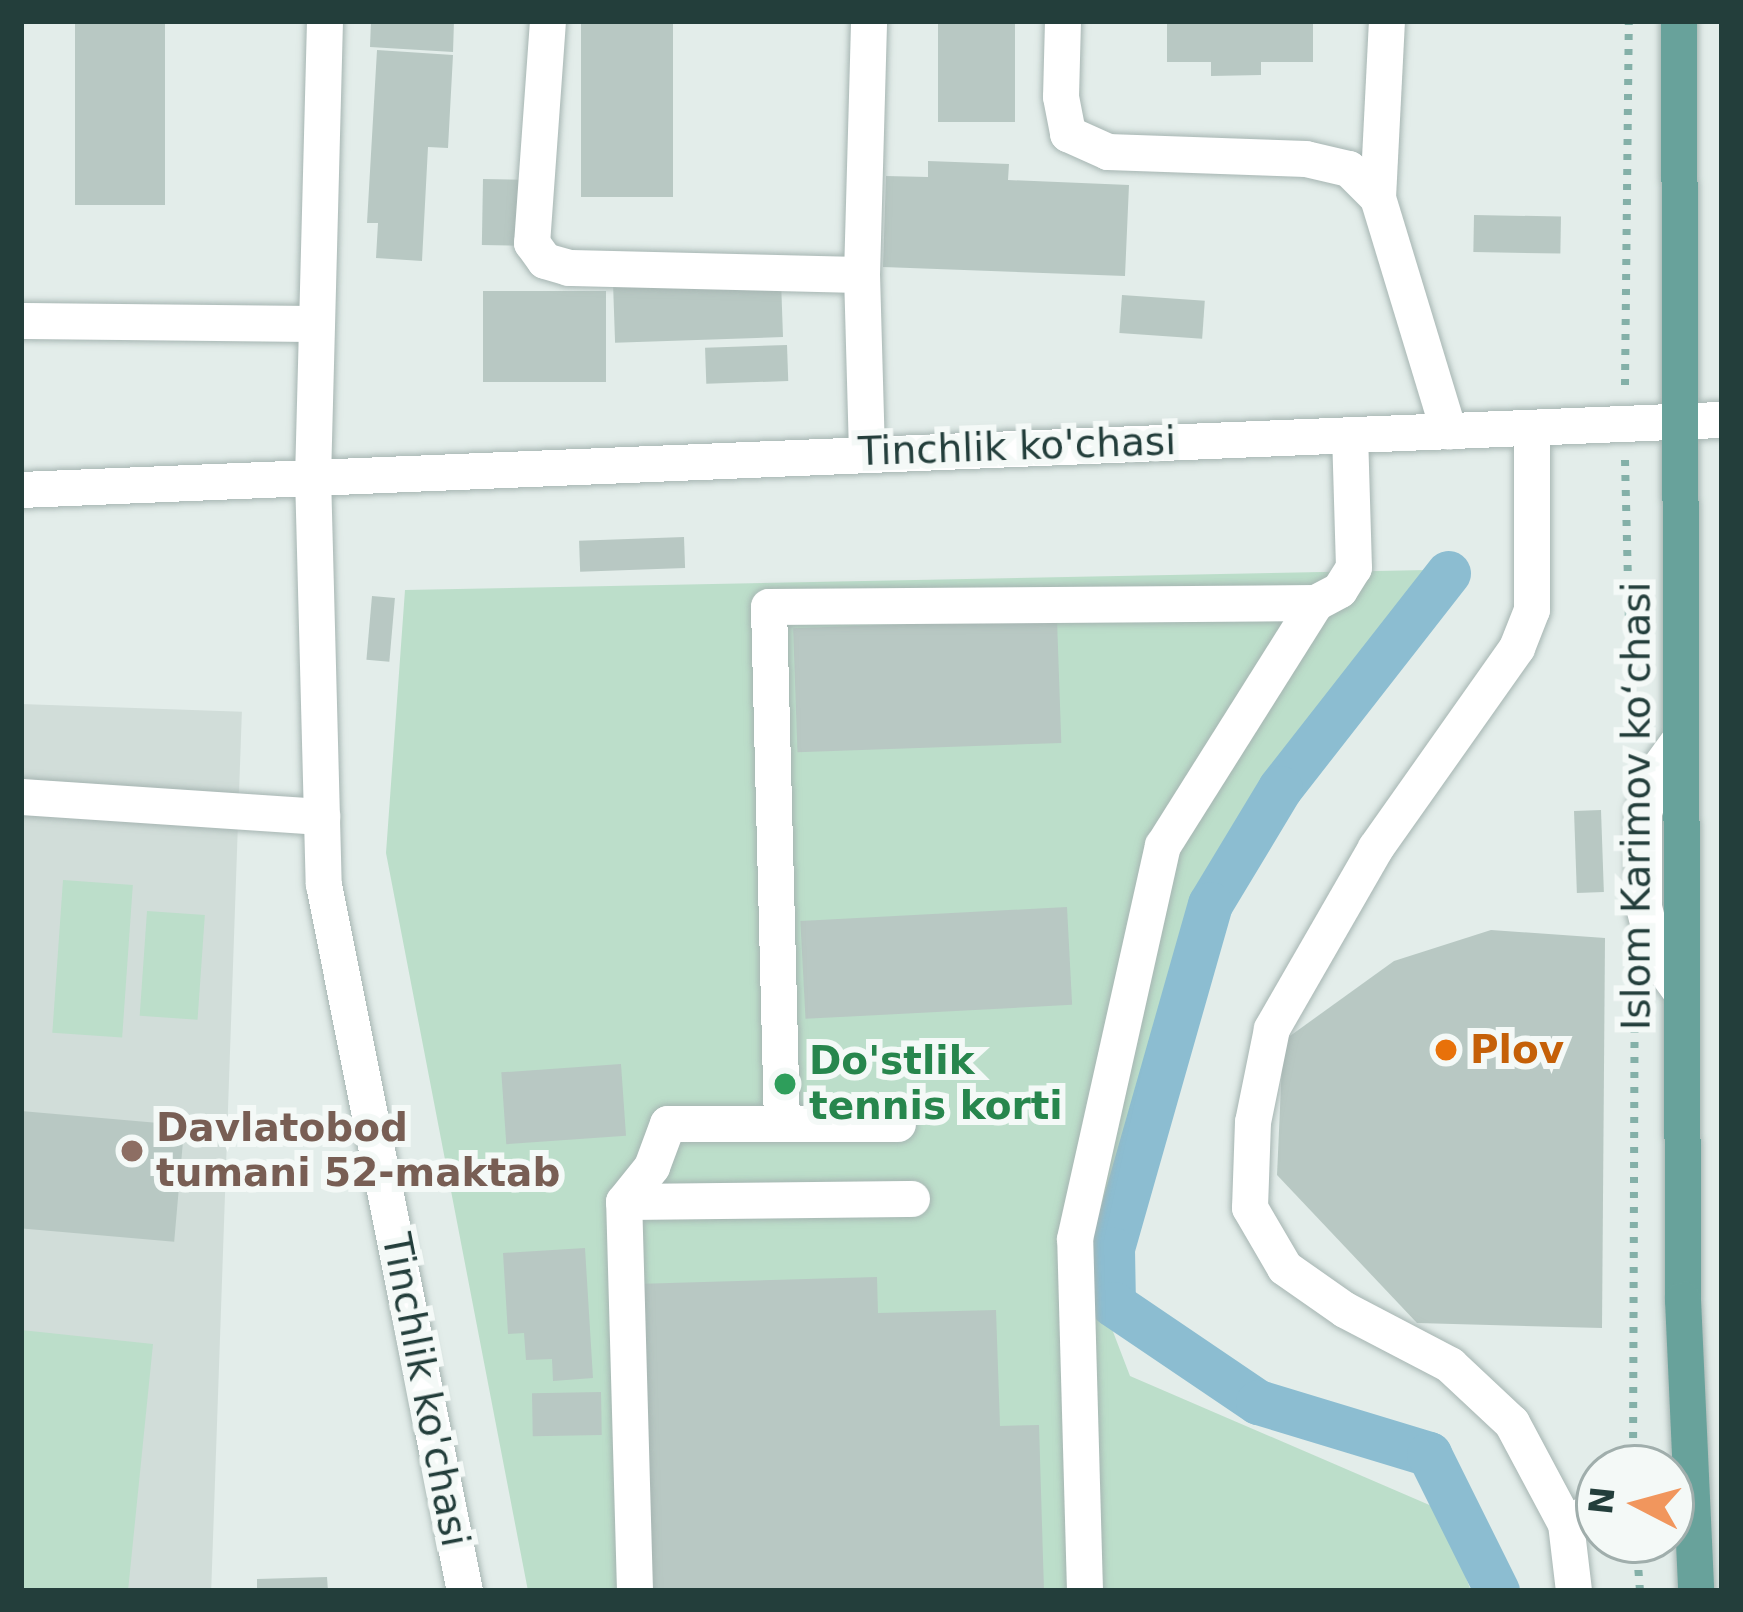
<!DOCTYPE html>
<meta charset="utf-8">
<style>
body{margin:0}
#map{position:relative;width:1743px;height:1612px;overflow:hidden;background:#e3edea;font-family:"DejaVu Sans",sans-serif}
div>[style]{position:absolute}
.built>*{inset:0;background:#d1ddd9;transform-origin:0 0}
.green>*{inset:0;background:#bcdeca;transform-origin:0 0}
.canal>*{height:45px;margin:-22.5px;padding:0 22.5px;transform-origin:22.5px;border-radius:22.5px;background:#8cbdd1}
.building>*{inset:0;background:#b8c8c3;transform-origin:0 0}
.path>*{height:8px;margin-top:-4px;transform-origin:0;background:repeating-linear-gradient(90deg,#84b0a8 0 6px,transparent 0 15px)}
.roads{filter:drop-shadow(0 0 3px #a6b5b2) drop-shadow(0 0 3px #a6b5b2)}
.minor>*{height:36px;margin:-18px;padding:0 18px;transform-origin:18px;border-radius:18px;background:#fff}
.major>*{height:36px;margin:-18px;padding:0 18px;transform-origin:18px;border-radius:18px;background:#68a29b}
.dots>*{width:33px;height:33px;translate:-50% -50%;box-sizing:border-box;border:6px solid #f4f9f7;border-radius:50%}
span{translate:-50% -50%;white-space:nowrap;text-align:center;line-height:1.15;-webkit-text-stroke:12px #f4f9f7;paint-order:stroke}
.street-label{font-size:39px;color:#233e3b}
.food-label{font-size:39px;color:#c56008;font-weight:700}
.left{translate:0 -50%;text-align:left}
.leisure-label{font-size:39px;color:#27864d;font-weight:700}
.education-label{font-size:39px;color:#785e54;font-weight:700}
.frame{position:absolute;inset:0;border:24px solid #233e3b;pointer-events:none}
.north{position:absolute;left:1575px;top:1444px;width:120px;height:120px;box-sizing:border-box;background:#f4f9f7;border:3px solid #a0aeac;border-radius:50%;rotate:276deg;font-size:33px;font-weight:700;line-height:48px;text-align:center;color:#233e3b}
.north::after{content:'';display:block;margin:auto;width:42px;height:54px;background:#f1965d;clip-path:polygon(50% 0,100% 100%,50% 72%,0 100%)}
</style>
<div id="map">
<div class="built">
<i style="left:21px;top:704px;width:221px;height:887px;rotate:2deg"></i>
</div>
<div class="green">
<i style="clip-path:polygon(1428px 570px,1190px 898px,1089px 1269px,1130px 1376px,1441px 1510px,1471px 1591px,528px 1591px,386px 853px,405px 590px)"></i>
<i style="left:63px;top:880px;width:70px;height:153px;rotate:4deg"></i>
<i style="left:147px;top:911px;width:58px;height:105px;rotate:4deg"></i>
<i style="clip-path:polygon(21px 1330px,153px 1344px,128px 1591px,21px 1591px)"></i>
</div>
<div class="canal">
<i style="left:1448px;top:573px;width:273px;rotate:128deg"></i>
<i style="left:1280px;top:788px;width:135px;rotate:121.1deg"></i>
<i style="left:1210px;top:904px;width:359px;rotate:105.9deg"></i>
<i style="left:1112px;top:1249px;width:55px;rotate:89deg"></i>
<i style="left:1113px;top:1304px;width:175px;rotate:34.1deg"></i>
<i style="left:1258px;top:1402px;width:179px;rotate:16.9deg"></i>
<i style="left:1429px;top:1454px;width:153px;rotate:63.6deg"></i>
</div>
<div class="building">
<i style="left:75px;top:21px;width:90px;height:184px"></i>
<i style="clip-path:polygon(371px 21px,454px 21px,453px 52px,370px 47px)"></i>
<i style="left:581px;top:21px;width:92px;height:176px"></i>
<i style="left:938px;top:21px;width:77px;height:101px"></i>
<i style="clip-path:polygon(1167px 21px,1313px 21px,1313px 62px,1261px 62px,1261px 75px,1211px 76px,1211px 62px,1167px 62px)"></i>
<i style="clip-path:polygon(377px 50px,453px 55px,448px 148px,428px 147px,422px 261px,376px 258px,378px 223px,367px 223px)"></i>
<i style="clip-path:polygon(928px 161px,1009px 164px,1008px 180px,1129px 185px,1125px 276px,883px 267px,886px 176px,928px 177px)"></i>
<i style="left:483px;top:179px;width:41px;height:66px;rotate:1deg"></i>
<i style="left:1474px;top:215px;width:87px;height:37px;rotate:1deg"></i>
<i style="left:781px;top:280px;width:57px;height:168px;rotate:88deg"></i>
<i style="left:483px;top:291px;width:123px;height:91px"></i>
<i style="left:1122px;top:295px;width:83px;height:38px;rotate:4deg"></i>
<i style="left:787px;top:345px;width:36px;height:82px;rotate:88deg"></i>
<i style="left:684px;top:537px;width:31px;height:105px;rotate:88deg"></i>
<i style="left:372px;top:596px;width:23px;height:64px;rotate:5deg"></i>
<i style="left:1057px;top:619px;width:124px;height:264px;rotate:88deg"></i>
<i style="left:1601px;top:810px;width:82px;height:27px;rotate:88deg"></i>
<i style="left:1067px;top:907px;width:98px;height:267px;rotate:87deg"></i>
<i style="clip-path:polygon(1491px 930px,1605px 938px,1602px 1328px,1417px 1323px,1277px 1175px,1283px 1041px,1394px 961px)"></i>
<i style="left:621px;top:1064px;width:72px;height:120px;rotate:86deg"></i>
<i style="left:21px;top:1111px;width:164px;height:117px;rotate:5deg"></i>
<i style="clip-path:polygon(585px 1248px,593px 1378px,553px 1381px,552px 1359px,526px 1360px,524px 1333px,508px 1334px,503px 1253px)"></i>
<i style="clip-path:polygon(877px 1277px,878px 1313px,996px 1310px,1000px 1426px,1039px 1425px,1044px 1591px,645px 1591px,635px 1284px)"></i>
<i style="left:601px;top:1392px;width:43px;height:69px;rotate:89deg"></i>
<i style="clip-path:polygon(327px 1577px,328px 1591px,257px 1591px,257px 1579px)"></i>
</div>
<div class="path">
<i style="left:1625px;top:385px;width:364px;rotate:-89.4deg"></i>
<i style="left:1625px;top:460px;width:279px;rotate:88.6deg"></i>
<i style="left:1633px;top:1468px;width:474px;rotate:-89.8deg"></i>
<i style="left:1636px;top:1540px;width:51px;rotate:85.5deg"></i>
</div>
<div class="roads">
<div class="minor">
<i style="left:325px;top:21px;width:454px;rotate:91.5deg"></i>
<i style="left:313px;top:475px;width:410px;rotate:88.5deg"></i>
<i style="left:324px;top:885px;width:720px;rotate:78.71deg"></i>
<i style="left:548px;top:21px;width:223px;rotate:94.1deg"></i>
<i style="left:532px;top:243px;width:22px;rotate:54deg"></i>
<i style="left:545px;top:261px;width:25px;rotate:16deg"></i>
<i style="left:569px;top:268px;width:293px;rotate:1.4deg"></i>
<i style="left:1063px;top:21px;width:76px;rotate:91.5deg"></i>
<i style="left:1061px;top:97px;width:38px;rotate:79deg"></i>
<i style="left:1068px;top:134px;width:44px;rotate:24.2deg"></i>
<i style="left:1108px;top:152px;width:198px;rotate:2deg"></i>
<i style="left:1306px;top:159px;width:44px;rotate:13.1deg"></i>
<i style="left:1349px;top:169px;width:41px;rotate:45deg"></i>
<i style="left:1378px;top:198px;width:244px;rotate:73.1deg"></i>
<i style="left:1378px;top:198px;width:177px;rotate:-87.1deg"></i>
<i style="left:21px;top:321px;width:296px;rotate:0.6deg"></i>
<i style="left:1532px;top:428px;width:182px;rotate:90deg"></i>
<i style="left:1532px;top:610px;width:41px;rotate:111.5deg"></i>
<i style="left:1517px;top:648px;width:245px;rotate:125.2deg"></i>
<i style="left:1376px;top:848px;width:209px;rotate:119.9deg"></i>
<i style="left:1272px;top:1029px;width:95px;rotate:101.5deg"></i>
<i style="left:1253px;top:1122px;width:86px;rotate:92deg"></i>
<i style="left:1250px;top:1208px;width:69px;rotate:59.7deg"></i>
<i style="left:1285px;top:1268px;width:73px;rotate:35deg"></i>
<i style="left:1345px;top:1310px;width:119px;rotate:27.6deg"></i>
<i style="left:1450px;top:1365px;width:85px;rotate:43.1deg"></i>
<i style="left:1512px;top:1423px;width:115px;rotate:61.9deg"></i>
<i style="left:867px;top:453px;width:178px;rotate:-91.6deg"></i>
<i style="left:862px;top:275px;width:254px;rotate:-88.4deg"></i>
<i style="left:21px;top:490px;width:1702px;rotate:-2.36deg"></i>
<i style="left:1679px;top:741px;width:36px;rotate:126deg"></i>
<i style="left:1658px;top:770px;width:45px;rotate:108deg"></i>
<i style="left:1644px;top:813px;width:94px;rotate:90deg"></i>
<i style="left:1644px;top:907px;width:54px;rotate:76deg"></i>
<i style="left:1657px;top:959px;width:41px;rotate:54deg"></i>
<i style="left:21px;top:797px;width:302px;rotate:3.8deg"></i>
<i style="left:782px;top:1124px;width:517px;rotate:-91.44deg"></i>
<i style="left:769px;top:607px;width:547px;rotate:-0.42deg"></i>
<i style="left:1316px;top:603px;width:27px;rotate:-28deg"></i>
<i style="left:1340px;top:590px;width:26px;rotate:-58deg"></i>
<i style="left:1354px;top:568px;width:133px;rotate:-91.7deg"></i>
<i style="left:624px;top:1202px;width:288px;rotate:-0.6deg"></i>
<i style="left:635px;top:1591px;width:389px;rotate:-91.6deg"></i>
<i style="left:624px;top:1202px;width:45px;rotate:-51.3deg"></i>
<i style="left:652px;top:1167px;width:46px;rotate:-69.6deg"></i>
<i style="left:668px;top:1124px;width:230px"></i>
<i style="left:1085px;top:1591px;width:352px;rotate:-91.6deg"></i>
<i style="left:1075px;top:1239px;width:403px;rotate:-77.4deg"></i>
<i style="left:1163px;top:846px;width:287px;rotate:-57.8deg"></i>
<i style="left:1574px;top:1591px;width:67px;rotate:-96.8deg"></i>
<i style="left:1566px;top:1524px;width:37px;rotate:-26deg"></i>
</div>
<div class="major">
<i style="left:1679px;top:21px;width:1279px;rotate:89.82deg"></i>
<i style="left:1683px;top:1300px;width:291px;rotate:87.4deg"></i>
</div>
</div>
<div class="dots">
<i style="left:1446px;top:1050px;background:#e8710a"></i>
<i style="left:785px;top:1084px;background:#2e9e5b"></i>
<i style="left:132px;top:1151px;background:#8d6e63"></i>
</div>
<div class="street-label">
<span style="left:1017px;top:447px;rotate:-2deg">Tinchlik ko'chasi</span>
<span style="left:1637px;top:806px;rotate:-90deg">Islom Karimov koʻchasi</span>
<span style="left:425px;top:1390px;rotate:79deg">Tinchlik ko'chasi</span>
</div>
<div class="food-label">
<span class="left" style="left:1470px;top:1050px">Plov</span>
</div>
<div class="leisure-label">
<span class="left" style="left:809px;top:1084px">Do'stlik<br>tennis korti</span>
</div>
<div class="education-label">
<span class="left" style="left:156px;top:1151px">Davlatobod<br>tumani 52-maktab</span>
</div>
<div class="frame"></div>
<div class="north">N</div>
</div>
